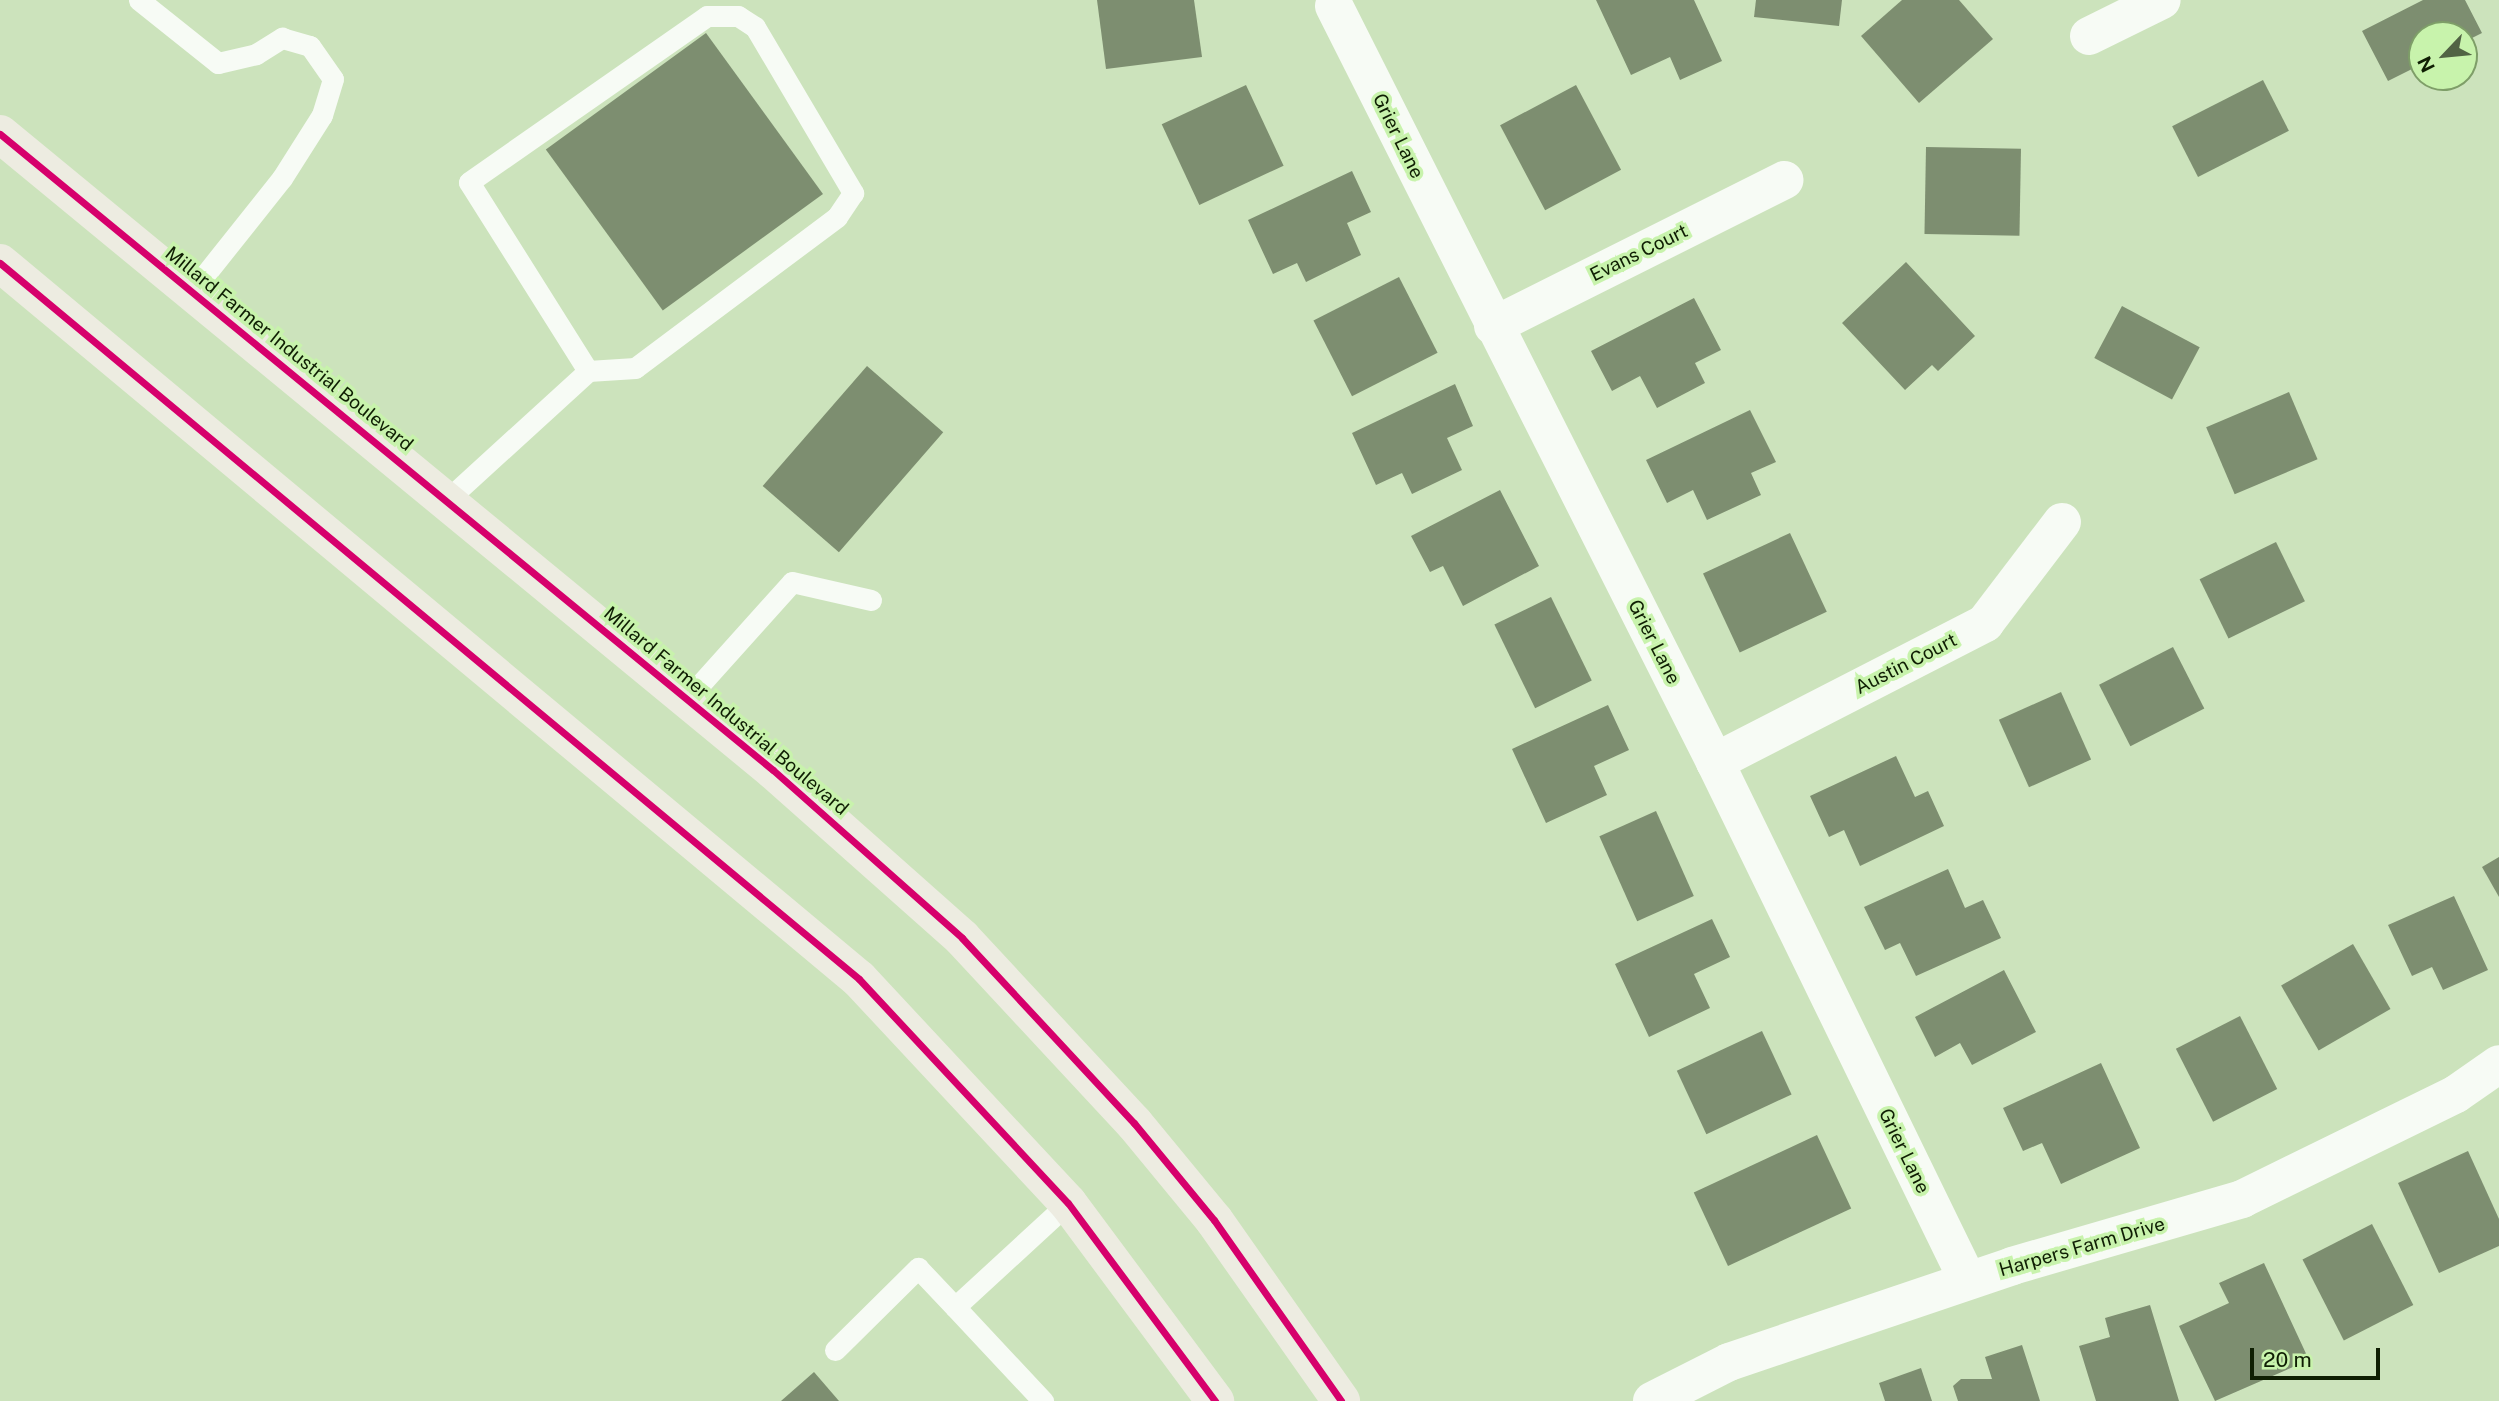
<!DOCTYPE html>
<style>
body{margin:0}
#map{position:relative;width:2499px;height:1401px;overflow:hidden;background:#cce3bc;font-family:"Public Sans",sans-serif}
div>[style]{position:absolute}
.building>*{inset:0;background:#7d8e70;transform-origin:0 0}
.service>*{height:21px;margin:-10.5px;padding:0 10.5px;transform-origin:10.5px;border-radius:10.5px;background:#f7fbf5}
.minor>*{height:38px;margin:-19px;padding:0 19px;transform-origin:19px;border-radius:19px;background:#f7fbf5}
.primary>*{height:38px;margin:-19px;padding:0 19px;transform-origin:19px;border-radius:19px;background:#edece1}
.cycleway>*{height:7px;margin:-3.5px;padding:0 3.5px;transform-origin:3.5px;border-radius:3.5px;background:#d6006c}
span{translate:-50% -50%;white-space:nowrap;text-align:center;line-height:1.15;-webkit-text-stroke:7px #c8f3ac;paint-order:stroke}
.street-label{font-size:19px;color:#0f1e03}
.north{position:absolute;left:2408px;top:21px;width:70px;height:70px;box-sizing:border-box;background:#c8f3ac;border:2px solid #7e9e68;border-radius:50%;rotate:244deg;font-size:19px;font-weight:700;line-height:28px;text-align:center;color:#0f1e03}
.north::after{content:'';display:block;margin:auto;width:24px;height:32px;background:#516344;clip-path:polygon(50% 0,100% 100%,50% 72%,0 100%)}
.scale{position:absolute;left:2250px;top:1348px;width:130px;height:32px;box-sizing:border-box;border:4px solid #0f1e03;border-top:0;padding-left:9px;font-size:21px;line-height:24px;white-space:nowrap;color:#0f1e03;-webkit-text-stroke:5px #c8f3ac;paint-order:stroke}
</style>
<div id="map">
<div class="building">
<i style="clip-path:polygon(1097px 0,1194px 0,1202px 57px,1106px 69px)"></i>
<i style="clip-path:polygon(1596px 0,1694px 0,1722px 61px,1680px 80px,1670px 57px,1631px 75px)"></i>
<i style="clip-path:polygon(1756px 0,1842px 0,1839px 26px,1754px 17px)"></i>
<i style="clip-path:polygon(1902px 0,1959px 0,1993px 39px,1919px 103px,1861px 36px)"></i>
<i style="clip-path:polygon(2423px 0,2465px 0,2482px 33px,2464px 42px,2464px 35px,2422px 35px,2422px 64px,2388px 81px,2362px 31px)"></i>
<i style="left:706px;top:33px;width:199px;height:198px;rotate:54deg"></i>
<i style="left:2263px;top:80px;width:57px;height:102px;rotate:63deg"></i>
<i style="left:1246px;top:85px;width:89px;height:93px;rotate:65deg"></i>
<i style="left:1576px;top:85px;width:96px;height:86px;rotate:62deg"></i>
<i style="left:1926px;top:147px;width:95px;height:87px;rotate:1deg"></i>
<i style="clip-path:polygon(1352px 171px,1371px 212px,1347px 223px,1361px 255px,1306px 282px,1297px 263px,1273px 274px,1248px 220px)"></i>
<i style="clip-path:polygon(1906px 262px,1975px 336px,1938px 371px,1932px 365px,1905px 390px,1842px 323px)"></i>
<i style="left:1399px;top:277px;width:85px;height:96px;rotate:63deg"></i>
<i style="clip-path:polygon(1694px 298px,1721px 350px,1695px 363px,1705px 383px,1657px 408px,1640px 376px,1612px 391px,1591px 351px)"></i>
<i style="left:2122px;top:306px;width:88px;height:59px;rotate:28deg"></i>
<i style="left:867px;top:366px;width:101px;height:159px;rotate:41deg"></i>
<i style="clip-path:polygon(1455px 384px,1473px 426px,1447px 438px,1462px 470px,1412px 494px,1402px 473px,1376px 485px,1352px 433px)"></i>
<i style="left:2289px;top:392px;width:73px;height:90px;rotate:67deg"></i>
<i style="clip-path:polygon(1750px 410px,1776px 462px,1751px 473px,1761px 495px,1707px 520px,1693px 490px,1667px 503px,1646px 460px)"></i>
<i style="clip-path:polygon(1500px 490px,1539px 566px,1463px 606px,1443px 566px,1430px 572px,1411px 536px)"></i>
<i style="left:1790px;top:533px;width:87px;height:96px;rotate:65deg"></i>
<i style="left:2276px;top:542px;width:66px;height:85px;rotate:64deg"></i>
<i style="left:1551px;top:597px;width:93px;height:63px;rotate:64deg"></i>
<i style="left:2173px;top:647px;width:69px;height:83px;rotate:63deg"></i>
<i style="left:2061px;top:692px;width:74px;height:68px;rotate:66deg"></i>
<i style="clip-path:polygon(1608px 705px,1629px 750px,1594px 766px,1607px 795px,1546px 823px,1512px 749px)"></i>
<i style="clip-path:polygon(1896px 756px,1915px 797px,1928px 791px,1944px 826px,1860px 866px,1844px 830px,1829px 837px,1810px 796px)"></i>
<i style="left:1656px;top:811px;width:93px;height:62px;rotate:66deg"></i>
<i style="clip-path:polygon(2499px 857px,2499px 897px,2482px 867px)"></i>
<i style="clip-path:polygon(1948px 869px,1965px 908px,1983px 900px,2001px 938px,1916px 976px,1900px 943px,1885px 950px,1864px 907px)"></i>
<i style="clip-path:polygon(2454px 896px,2488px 970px,2443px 990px,2432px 967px,2412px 976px,2388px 925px)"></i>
<i style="clip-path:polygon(1712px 919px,1730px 957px,1694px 974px,1710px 1008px,1649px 1037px,1615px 964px)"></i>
<i style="left:2353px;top:944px;width:75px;height:83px;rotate:60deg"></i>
<i style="clip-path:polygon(2004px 970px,2036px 1032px,1972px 1065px,1960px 1043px,1935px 1057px,1915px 1017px)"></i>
<i style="left:2240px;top:1016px;width:82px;height:72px;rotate:63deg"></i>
<i style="left:1762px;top:1031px;width:70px;height:94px;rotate:65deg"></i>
<i style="clip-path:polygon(2101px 1063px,2140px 1148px,2061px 1184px,2042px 1143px,2023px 1151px,2003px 1108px)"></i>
<i style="left:1817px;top:1135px;width:81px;height:136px;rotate:65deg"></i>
<i style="clip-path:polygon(2468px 1151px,2499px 1219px,2499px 1246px,2439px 1273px,2398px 1183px)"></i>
<i style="left:2372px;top:1224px;width:91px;height:78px;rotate:63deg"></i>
<i style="clip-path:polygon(2264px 1263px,2309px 1360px,2215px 1401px,2179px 1326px,2229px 1303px,2219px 1283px)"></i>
<i style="clip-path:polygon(2150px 1305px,2179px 1401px,2096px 1401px,2079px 1346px,2110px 1337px,2105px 1318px)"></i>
<i style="clip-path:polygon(2022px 1345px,2040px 1401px,1958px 1401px,1953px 1386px,1961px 1379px,1992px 1379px,1985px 1357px)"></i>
<i style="clip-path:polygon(1921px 1368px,1932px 1401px,1885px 1401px,1879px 1383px)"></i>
<i style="clip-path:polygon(814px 1372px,839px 1401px,781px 1401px)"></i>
</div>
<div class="service">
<i style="left:139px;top:0;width:101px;rotate:38.6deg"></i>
<i style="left:218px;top:63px;width:39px;rotate:-13deg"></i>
<i style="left:256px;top:54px;width:31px;rotate:-32deg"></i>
<i style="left:282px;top:38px;width:29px;rotate:16deg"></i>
<i style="left:310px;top:46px;width:40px;rotate:55.1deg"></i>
<i style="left:333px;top:79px;width:38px;rotate:107deg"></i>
<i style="left:322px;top:115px;width:75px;rotate:122.4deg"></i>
<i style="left:282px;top:178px;width:144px;rotate:128.5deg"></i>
<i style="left:448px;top:499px;width:190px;rotate:-42.4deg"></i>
<i style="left:588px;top:371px;width:223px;rotate:-122.2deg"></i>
<i style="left:469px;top:182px;width:290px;rotate:-34.9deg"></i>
<i style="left:707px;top:16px;width:31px"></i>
<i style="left:738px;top:16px;width:20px;rotate:33deg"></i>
<i style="left:755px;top:27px;width:193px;rotate:59.4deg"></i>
<i style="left:853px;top:193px;width:29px;rotate:124deg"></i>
<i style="left:837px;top:217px;width:252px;rotate:143.2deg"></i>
<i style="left:635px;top:368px;width:47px;rotate:176.3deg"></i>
<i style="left:687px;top:699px;width:157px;rotate:-48.1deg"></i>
<i style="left:792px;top:582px;width:81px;rotate:12.8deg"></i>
<i style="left:955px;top:1307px;width:129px;rotate:46.9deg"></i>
<i style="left:835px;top:1350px;width:117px;rotate:-44.7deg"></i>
<i style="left:918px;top:1268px;width:54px;rotate:46.5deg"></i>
<i style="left:955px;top:1307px;width:154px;rotate:-42.6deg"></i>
</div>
<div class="minor">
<i style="left:1334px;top:6px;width:847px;rotate:63.25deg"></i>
<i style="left:1715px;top:762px;width:577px;rotate:64.01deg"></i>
<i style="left:2089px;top:36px;width:81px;rotate:-26.3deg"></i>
<i style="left:1493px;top:326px;width:326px;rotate:-26.6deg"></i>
<i style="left:1715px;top:762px;width:304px;rotate:-27.2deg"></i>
<i style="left:1985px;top:623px;width:127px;rotate:-52.7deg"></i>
<i style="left:1652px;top:1401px;width:86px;rotate:-26.9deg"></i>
<i style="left:1729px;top:1362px;width:299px;rotate:-18.7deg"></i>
<i style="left:2012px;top:1266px;width:240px;rotate:-16.2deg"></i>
<i style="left:2242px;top:1199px;width:238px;rotate:-26.1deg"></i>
<i style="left:2456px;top:1094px;width:52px;rotate:-34.9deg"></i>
</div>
<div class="primary">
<i style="left:0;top:134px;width:1001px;rotate:39.45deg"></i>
<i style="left:773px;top:770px;width:253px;rotate:41.6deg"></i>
<i style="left:962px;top:938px;width:253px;rotate:47.1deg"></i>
<i style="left:1134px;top:1123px;width:126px;rotate:50.5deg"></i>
<i style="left:1214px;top:1220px;width:221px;rotate:54.9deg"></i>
<i style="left:0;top:263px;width:1118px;rotate:39.81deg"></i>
<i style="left:859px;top:979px;width:306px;rotate:47deg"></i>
<i style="left:1068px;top:1203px;width:247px;rotate:53.4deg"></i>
</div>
<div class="cycleway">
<i style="left:0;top:134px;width:1001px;rotate:39.45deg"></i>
<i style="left:773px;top:770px;width:253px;rotate:41.6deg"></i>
<i style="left:962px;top:938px;width:253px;rotate:47.1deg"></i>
<i style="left:1134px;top:1123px;width:126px;rotate:50.5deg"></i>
<i style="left:1214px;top:1220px;width:221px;rotate:54.9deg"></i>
<i style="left:0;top:263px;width:1118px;rotate:39.81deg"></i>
<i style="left:859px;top:979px;width:306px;rotate:47deg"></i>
<i style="left:1068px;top:1203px;width:247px;rotate:53.4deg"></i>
</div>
<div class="street-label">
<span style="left:1398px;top:136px;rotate:64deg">Grier Lane</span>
<span style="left:1639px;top:253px;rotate:-26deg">Evans Court</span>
<span style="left:289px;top:349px;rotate:39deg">Millard Farmer Industrial Boulevard</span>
<span style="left:1654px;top:642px;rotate:63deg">Grier Lane</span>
<span style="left:1906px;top:664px;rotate:-27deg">Austin Court</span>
<span style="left:726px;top:711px;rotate:40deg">Millard Farmer Industrial Boulevard</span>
<span style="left:1904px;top:1151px;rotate:64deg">Grier Lane</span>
<span style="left:2082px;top:1247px;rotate:-16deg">Harpers Farm Drive</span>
</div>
<div class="north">N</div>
<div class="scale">20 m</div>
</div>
